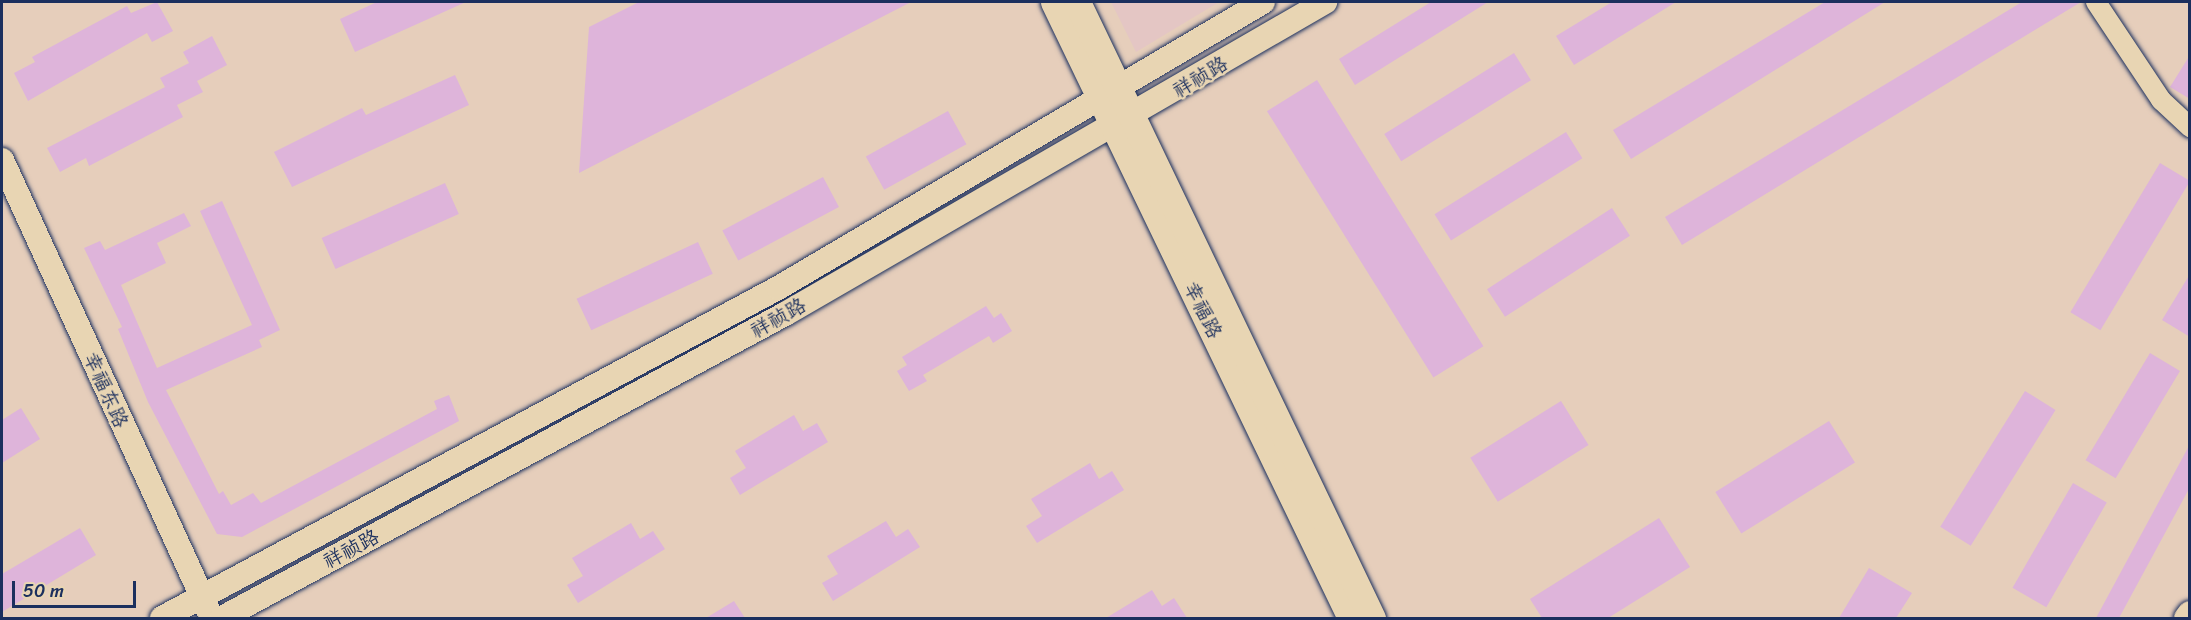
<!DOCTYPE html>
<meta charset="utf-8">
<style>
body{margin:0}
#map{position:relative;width:2191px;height:620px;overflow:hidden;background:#e6cebb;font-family:Sriracha,"LXGW WenKai TC",sans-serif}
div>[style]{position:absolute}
.built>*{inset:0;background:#e4c6c4}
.building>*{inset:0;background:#deb4da;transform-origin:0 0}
.roads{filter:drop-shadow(0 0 2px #1b2f5e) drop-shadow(0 0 2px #1b2f5e)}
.minor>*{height:20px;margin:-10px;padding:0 10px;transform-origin:10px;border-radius:10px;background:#e8d5b3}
.tertiary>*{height:24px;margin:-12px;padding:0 12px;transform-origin:12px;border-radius:12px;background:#e8d5b3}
.secondary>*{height:27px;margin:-13.5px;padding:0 13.5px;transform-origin:13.5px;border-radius:13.5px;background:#e8d5b3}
span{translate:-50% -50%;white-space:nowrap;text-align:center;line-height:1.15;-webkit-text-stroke:5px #e8d5b3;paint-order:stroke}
.street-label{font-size:20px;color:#1b2f5e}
.frame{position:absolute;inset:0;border:3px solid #1b2f5e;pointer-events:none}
.scale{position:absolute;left:12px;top:581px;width:124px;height:27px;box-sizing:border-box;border:3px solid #1b2f5e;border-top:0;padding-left:8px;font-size:18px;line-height:21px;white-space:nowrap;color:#1b2f5e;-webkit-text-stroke:4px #e8d5b3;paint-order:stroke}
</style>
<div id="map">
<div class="built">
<i style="clip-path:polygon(1111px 2px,1219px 2px,1136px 52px)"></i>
</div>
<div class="building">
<i style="clip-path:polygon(157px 2px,173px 31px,152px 42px,147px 33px,28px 101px,14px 73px,35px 62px,32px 57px,127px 6px,131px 13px)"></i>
<i style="clip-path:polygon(377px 2px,466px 2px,355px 52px,340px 19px)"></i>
<i style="clip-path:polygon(639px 2px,911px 2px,579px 173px,589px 27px)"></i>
<i style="clip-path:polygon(1431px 2px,1488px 2px,1355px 85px,1339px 59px)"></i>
<i style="clip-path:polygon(1612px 2px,1676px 2px,1574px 65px,1556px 36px)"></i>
<i style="clip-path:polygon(1825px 2px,1885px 2px,1631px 159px,1613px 130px)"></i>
<i style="clip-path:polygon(2022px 2px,2081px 2px,1682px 245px,1665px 217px)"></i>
<i style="clip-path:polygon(212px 36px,227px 65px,197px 81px,203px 92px,177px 105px,183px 117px,89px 166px,86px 158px,60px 172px,47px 148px,165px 87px,160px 78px,189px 63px,183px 52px)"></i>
<i style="left:1514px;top:53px;width:32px;height:153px;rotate:58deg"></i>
<i style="clip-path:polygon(2190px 55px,2190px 99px,2170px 87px)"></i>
<i style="clip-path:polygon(455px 75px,469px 105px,292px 187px,274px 152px,362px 108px,366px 115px)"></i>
<i style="left:1317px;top:80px;width:314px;height:59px;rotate:58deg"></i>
<i style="left:948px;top:111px;width:38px;height:94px;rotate:61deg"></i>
<i style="left:1566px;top:132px;width:31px;height:155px;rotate:58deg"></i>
<i style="left:2160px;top:163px;width:35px;height:174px;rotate:31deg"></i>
<i style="left:823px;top:177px;width:34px;height:114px;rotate:62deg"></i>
<i style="left:445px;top:183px;width:34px;height:135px;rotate:66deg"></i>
<i style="clip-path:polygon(222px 201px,280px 330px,259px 340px,262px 347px,166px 390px,219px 494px,223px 491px,231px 505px,253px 493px,261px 503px,437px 409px,434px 401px,449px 395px,459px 421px,242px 537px,217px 534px,148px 402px,118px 329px,122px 327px,84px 248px,100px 241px,105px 250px,184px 213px,191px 226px,157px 243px,166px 263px,121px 285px,157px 368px,252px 325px,200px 211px)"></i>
<i style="left:1612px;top:208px;width:33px;height:149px;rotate:57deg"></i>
<i style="left:698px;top:242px;width:35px;height:134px;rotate:65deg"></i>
<i style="clip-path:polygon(2190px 274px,2190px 337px,2162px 320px)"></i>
<i style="clip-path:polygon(986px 306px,994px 318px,1001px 313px,1012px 331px,993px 343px,989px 336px,923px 375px,927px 381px,909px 391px,897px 371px,907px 365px,902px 357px)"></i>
<i style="left:2150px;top:353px;width:35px;height:125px;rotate:31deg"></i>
<i style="left:2025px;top:391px;width:36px;height:160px;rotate:32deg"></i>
<i style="left:1561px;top:401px;width:52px;height:107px;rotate:58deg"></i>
<i style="clip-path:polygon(21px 408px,40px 439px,2px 463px,2px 420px)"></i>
<i style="clip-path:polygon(794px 415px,803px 431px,817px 423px,828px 442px,740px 495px,730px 478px,746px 468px,735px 451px)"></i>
<i style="left:1829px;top:421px;width:49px;height:134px;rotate:58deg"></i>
<i style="clip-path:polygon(2190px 444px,2190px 487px,2119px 618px,2096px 618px)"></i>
<i style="clip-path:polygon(1090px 463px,1099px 479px,1112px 471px,1124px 490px,1037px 543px,1026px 526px,1042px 516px,1031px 499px)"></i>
<i style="left:2073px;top:483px;width:39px;height:121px;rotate:30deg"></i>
<i style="clip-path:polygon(1659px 518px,1690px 567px,1608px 618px,1542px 618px,1530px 599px)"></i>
<i style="clip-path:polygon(886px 521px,896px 537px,908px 529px,920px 547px,833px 601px,822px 583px,838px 574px,827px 556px)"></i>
<i style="clip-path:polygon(631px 523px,640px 539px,653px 531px,665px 549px,578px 603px,567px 585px,583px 576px,572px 558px)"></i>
<i style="clip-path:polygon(80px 528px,96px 555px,2px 612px,2px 574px)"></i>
<i style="clip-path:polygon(1869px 568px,1912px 593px,1896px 618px,1839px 618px)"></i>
<i style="clip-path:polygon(1152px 590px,1162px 606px,1174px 598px,1187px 618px,1106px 618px)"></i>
<i style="clip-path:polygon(734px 601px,745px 618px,706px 618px)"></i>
</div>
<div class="roads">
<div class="minor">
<i style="left:2096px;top:2px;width:118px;rotate:56.4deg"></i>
<i style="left:2161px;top:100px;width:40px;rotate:43deg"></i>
</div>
<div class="tertiary">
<i style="left:2px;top:160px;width:495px;rotate:65.4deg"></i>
<i style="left:162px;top:618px;width:699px;rotate:-28.18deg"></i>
<i style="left:778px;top:288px;width:563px;rotate:-30.53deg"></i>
<i style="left:222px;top:618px;width:640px;rotate:-28.37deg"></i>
<i style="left:785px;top:314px;width:624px;rotate:-30.02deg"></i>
</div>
<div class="secondary">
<i style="left:1054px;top:2px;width:684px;rotate:64.26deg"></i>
<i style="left:1077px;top:2px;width:683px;rotate:64.41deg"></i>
<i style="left:2187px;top:618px;width:5px;rotate:-53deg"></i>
</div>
</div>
<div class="street-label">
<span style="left:1200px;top:77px;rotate:-31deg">祥祯路</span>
<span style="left:1203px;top:310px;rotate:64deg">幸福路</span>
<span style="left:778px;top:318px;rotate:-29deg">祥祯路</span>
<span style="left:106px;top:390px;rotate:66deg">幸福东路</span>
<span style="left:351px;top:549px;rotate:-28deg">祥祯路</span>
</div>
<div class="frame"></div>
<div class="scale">50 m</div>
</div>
